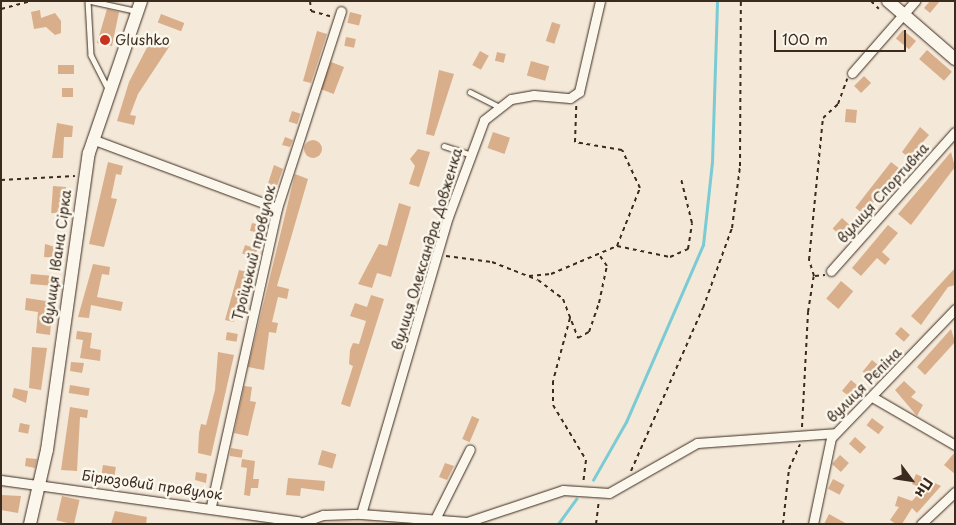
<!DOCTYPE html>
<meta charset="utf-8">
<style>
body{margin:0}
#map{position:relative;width:956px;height:525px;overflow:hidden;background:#f4e8d8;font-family:"Playpen Sans",sans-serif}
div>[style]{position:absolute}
.built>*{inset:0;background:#ecd7c1}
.stream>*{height:2.5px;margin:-1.25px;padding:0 1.25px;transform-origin:1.25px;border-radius:1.25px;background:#7bcbd5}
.building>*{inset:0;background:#d9ae8a;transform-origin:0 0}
.round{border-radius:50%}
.path>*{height:2px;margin-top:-1px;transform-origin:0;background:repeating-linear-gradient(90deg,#3b2a1e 0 4px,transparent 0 8px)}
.roads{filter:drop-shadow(0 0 1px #3b2a1e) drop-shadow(0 0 1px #3b2a1e)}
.lane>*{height:4.5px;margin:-2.25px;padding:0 2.25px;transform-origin:2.25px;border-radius:2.25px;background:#fbf7ec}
.street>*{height:9px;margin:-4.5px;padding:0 4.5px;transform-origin:4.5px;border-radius:4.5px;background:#fbf7ec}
.secondary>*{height:12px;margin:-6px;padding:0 6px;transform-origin:6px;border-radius:6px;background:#fbf7ec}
.dots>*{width:14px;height:14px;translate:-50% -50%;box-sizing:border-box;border:2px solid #fbf7ec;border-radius:50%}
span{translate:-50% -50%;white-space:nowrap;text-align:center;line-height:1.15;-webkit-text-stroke:5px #fbf7ec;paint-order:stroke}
.poi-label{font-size:14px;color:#3b2a1e}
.left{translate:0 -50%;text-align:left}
.street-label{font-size:14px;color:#3b2a1e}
.frame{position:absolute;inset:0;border:2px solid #3b2a1e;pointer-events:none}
.north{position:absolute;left:886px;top:455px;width:50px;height:50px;-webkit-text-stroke:4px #fbf7ec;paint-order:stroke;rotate:121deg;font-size:14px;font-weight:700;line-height:20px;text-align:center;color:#3b2a1e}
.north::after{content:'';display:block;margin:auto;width:18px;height:22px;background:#3b2a1e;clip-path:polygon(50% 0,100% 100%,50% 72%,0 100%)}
.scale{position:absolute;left:774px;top:30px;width:132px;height:22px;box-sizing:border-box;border:2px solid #3b2a1e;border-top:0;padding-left:6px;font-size:15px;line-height:18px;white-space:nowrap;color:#3b2a1e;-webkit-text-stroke:4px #fbf7ec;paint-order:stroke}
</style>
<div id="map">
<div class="built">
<i style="clip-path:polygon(370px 520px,385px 524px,313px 524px,314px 522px)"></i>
</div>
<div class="stream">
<i style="left:593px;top:480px;width:67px;rotate:-60.4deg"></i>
<i style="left:626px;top:422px;width:193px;rotate:-66.5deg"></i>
<i style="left:703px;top:245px;width:83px;rotate:-83.8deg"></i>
<i style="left:712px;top:162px;width:161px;rotate:-88.2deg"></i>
<i style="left:558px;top:524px;width:31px;rotate:-54deg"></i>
</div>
<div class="building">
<i style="clip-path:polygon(930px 1px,940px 1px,930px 13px,924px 8px)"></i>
<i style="clip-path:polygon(107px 9px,119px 12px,112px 46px,97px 43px)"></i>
<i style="clip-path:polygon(40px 10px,41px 18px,55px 13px,61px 21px,61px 33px,55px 35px,46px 27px,34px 29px,31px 12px)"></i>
<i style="left:350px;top:12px;width:12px;height:11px;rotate:14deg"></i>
<i style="left:161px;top:14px;width:25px;height:9px;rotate:21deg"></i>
<i style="left:552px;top:22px;width:9px;height:20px;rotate:18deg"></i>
<i style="left:903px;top:30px;width:17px;height:11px;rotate:40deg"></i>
<i style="clip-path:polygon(317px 31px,327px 34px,311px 83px,303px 81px)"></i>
<i style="clip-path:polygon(153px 36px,171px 44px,138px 94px,130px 115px,136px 116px,134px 125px,117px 121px,129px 82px)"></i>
<i style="left:346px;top:37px;width:10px;height:9px;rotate:11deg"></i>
<i style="left:927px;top:50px;width:33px;height:12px;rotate:41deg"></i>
<i style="left:480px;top:51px;width:10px;height:16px;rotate:29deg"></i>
<i style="left:497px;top:52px;width:9px;height:9px;rotate:13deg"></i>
<i style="left:531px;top:61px;width:19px;height:15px;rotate:16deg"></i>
<i style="left:331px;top:62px;width:14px;height:29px;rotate:21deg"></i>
<i style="left:74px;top:65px;width:9px;height:16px;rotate:90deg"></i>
<i style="clip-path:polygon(439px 70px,454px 74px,434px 136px,426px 134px)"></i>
<i style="left:864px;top:76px;width:10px;height:14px;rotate:45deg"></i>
<i style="left:73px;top:88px;width:9px;height:11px;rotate:90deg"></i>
<i style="left:846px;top:109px;width:11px;height:13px;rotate:5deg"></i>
<i style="left:292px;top:111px;width:9px;height:11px;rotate:18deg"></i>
<i style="clip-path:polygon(57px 123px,73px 126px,72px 137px,64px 137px,63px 158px,52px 158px)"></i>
<i style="clip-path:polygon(920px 127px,929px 135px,909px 158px,902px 152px)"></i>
<i style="left:493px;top:132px;width:18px;height:17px;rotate:19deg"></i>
<i style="clip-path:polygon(285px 137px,293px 140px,290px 147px,282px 145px)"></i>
<i class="round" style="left:304px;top:140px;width:18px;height:18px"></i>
<i style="clip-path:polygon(418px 149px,430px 152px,419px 187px,409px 184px,415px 166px,410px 159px)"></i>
<i style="clip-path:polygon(951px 152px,955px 167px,911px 225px,898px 214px)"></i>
<i style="clip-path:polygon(108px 162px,123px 166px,121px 175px,116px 174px,111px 198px,117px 199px,104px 247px,89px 244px)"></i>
<i style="left:891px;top:162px;width:11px;height:58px;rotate:38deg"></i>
<i style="clip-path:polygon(274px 165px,283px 169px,272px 199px,264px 196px)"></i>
<i style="clip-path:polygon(295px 174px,308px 179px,277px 286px,289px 289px,287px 299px,278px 297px,272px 322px,278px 323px,276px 333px,269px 332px,264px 370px,248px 367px)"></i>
<i style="left:53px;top:186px;width:13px;height:27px;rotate:4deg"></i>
<i style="clip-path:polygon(399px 203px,411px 207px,391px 277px,377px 273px,372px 288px,358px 284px,379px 244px,387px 246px)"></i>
<i style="left:842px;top:218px;width:13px;height:14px;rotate:42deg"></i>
<i style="left:252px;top:223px;width:11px;height:8px;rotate:15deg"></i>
<i style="clip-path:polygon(888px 225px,898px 233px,882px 252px,890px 259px,885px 265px,877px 258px,861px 276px,852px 268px)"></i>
<i style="clip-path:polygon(45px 244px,59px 248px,59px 258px,44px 257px)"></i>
<i style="left:245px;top:245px;width:13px;height:9px;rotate:18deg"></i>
<i style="clip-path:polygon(93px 264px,110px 267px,109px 275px,102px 274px,97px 297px,123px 302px,121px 311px,91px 305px,89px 318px,78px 317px)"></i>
<i style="clip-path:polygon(955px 268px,955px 285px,948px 287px,921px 325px,911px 316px)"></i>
<i style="clip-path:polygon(239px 270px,252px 273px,244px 304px,238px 303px,234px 322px,225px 320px)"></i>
<i style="left:31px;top:274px;width:21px;height:10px;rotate:5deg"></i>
<i style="left:841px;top:281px;width:16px;height:23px;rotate:40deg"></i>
<i style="clip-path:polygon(371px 295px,384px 299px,350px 407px,341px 404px,353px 366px,349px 364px,350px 350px,353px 343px,359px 344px,366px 321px,350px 316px,355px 303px,367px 307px)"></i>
<i style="clip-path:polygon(26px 298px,53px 302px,50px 335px,36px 333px,38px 312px,25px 310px)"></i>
<i style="left:901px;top:327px;width:12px;height:9px;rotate:42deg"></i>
<i style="clip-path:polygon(951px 329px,955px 342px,925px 375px,917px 367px)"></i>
<i style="clip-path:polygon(77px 331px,92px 333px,90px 348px,101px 350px,100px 361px,80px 358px,83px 340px,76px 339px)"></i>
<i style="left:227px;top:332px;width:11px;height:8px;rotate:10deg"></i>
<i style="clip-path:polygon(32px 347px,47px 348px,41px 390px,29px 388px)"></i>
<i style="clip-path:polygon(218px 352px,234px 355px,211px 456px,198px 453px,199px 433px,201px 424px,206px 425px,215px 390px)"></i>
<i style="left:872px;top:360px;width:13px;height:15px;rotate:39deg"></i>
<i style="clip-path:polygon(71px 362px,84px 363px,82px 373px,70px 371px)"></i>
<i style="left:851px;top:380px;width:16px;height:14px;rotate:40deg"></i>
<i style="clip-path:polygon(904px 381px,916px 392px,911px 397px,923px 405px,917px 416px,895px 390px)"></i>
<i style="left:70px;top:385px;width:20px;height:8px;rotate:9deg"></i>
<i style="clip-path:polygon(244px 386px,252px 387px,250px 401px,256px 402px,248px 436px,234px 433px)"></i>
<i style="clip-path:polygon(14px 388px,28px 391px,26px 403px,12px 397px)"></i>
<i style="clip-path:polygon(70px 407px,88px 410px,87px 418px,80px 417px,77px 471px,61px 470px)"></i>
<i style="left:472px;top:416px;width:8px;height:25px;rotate:23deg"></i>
<i style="left:872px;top:418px;width:15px;height:9px;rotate:37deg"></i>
<i style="left:20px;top:423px;width:10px;height:9px;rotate:11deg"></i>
<i style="left:855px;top:437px;width:15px;height:9px;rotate:42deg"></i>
<i style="left:231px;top:448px;width:12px;height:8px;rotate:9deg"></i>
<i style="left:322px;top:450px;width:15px;height:15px;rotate:16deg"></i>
<i style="clip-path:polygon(955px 452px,955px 474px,944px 465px)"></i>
<i style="left:840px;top:455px;width:12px;height:12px;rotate:42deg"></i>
<i style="clip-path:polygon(26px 458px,37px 459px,35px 468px,25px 466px)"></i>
<i style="clip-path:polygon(242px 459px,255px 461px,253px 479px,259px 479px,258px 488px,251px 488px,250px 496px,244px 495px,247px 468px,241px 467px)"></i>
<i style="clip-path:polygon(445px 463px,454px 466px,447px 480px,439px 477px)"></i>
<i style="left:103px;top:465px;width:13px;height:8px;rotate:9deg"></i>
<i style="clip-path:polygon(196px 472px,207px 474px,206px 483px,195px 480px)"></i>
<i style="clip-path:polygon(916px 474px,941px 486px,917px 513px,912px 508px,902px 524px,896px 524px,890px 520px,899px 507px,895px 506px,898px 496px,912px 501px,923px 489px,912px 484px)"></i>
<i style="clip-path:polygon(288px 478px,325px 481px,324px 491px,301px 488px,300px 496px,286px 495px)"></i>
<i style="left:833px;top:479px;width:13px;height:11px;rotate:27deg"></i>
<i style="clip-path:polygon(1px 495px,21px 496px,18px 513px,1px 510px)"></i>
<i style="left:62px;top:496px;width:18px;height:25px;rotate:13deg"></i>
<i style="clip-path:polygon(115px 511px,147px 517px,146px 524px,111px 524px)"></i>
<i style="clip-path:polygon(829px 514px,847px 524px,824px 524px)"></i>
</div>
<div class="path">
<i style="left:310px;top:1px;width:10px;rotate:84deg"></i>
<i style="left:311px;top:11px;width:20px;rotate:15deg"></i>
<i style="left:871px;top:1px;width:11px;rotate:45deg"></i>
<i style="left:1px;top:9px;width:30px;rotate:-15deg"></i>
<i style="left:1px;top:180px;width:74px;rotate:-3.1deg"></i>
<i style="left:617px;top:246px;width:54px;rotate:11.7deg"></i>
<i style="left:670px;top:257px;width:20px;rotate:-24deg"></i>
<i style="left:688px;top:249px;width:26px;rotate:-81deg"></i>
<i style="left:692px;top:223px;width:45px;rotate:-104deg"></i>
<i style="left:446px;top:256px;width:46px;rotate:7.4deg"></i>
<i style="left:492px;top:262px;width:49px;rotate:21.4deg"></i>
<i style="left:538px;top:280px;width:31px;rotate:37deg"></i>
<i style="left:563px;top:299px;width:42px;rotate:69deg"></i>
<i style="left:578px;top:338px;width:13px;rotate:-29deg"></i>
<i style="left:589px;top:332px;width:31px;rotate:-71deg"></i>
<i style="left:599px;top:303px;width:38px;rotate:-78deg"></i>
<i style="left:607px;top:266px;width:12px;rotate:-125deg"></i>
<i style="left:529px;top:276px;width:22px;rotate:-5deg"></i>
<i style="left:551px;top:274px;width:72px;rotate:-23deg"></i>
<i style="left:617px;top:246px;width:62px;rotate:-68.4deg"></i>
<i style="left:640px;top:188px;width:42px;rotate:-115.3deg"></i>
<i style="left:622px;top:150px;width:48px;rotate:-170.3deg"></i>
<i style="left:575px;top:142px;width:37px;rotate:-88deg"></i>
<i style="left:815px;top:276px;width:10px;rotate:-6deg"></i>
<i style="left:570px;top:318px;width:65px;rotate:105.1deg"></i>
<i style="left:553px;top:381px;width:24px;rotate:90deg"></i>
<i style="left:553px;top:405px;width:64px;rotate:59deg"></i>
<i style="left:586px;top:460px;width:23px;rotate:97deg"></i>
<i style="left:802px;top:427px;width:115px;rotate:-87deg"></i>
<i style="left:808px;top:312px;width:36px;rotate:-81deg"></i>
<i style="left:814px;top:276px;width:17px;rotate:-107deg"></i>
<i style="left:809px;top:260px;width:143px;rotate:-84.4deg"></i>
<i style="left:823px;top:118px;width:21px;rotate:-43deg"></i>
<i style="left:838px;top:104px;width:27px;rotate:-70deg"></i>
<i style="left:631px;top:471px;width:178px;rotate:-66.2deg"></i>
<i style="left:703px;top:308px;width:85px;rotate:-70.1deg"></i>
<i style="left:732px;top:228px;width:63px;rotate:-82.6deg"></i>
<i style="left:740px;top:166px;width:165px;rotate:-89.7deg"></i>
<i style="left:596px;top:524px;width:23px;rotate:-83deg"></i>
<i style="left:783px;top:524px;width:55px;rotate:-83.8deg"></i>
<i style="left:789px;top:469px;width:27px;rotate:-66deg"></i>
</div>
<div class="roads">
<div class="lane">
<i style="left:88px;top:1px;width:54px;rotate:86.8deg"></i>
<i style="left:91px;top:55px;width:38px;rotate:63deg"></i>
<i style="left:91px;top:1px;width:46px;rotate:12.5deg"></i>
<i style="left:470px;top:92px;width:30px;rotate:27deg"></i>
<i style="left:444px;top:146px;width:26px;rotate:18deg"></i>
</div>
<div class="street">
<i style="left:852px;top:73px;width:96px;rotate:-48.8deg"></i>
<i style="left:92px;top:139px;width:197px;rotate:20.5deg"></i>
<i style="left:831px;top:271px;width:186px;rotate:-48.3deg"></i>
<i style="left:874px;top:398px;width:94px;rotate:30.1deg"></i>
<i style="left:1px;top:480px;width:300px;rotate:7.9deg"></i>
<i style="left:211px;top:506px;width:305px;rotate:-77.5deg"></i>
<i style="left:277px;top:208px;width:207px;rotate:-72deg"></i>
<i style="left:361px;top:514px;width:106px;rotate:4.3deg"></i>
<i style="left:467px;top:522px;width:101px;rotate:-18.4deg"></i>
<i style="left:563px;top:490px;width:46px;rotate:3.7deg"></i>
<i style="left:609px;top:493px;width:101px;rotate:-29.6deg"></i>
<i style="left:697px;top:443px;width:138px;rotate:-4.1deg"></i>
<i style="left:434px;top:521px;width:80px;rotate:-63.4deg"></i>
<i style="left:298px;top:524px;width:27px;rotate:-20deg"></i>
<i style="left:323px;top:515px;width:38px;rotate:-2deg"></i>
<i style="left:361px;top:514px;width:309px;rotate:-73.7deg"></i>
<i style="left:448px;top:217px;width:103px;rotate:-69.6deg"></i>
<i style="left:484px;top:120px;width:34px;rotate:-38deg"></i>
<i style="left:511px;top:99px;width:23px;rotate:-10deg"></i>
<i style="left:534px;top:95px;width:36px;rotate:5deg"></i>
<i style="left:570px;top:98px;width:11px;rotate:-34deg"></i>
<i style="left:579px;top:92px;width:93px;rotate:-77deg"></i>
<i style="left:813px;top:524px;width:88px;rotate:-78.2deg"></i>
<i style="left:831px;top:438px;width:179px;rotate:-46.1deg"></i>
<i style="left:921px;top:524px;width:47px;rotate:-43.3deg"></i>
</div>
<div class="secondary">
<i style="left:888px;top:1px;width:89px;rotate:40.9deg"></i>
<i style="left:30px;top:524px;width:76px;rotate:-77.1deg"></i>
<i style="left:47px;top:450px;width:300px;rotate:-82deg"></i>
<i style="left:89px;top:153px;width:161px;rotate:-71.1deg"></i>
</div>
</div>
<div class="dots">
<i style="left:105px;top:40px;background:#c8321e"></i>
</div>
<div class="poi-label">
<span class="left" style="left:115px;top:40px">Glushko</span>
</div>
<div class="street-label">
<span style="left:883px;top:193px;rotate:-48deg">вулиця Спортивна</span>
<span style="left:427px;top:249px;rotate:-73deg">вулиця Олександра Довженка</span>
<span style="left:254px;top:253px;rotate:-76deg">Троїцький провулок</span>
<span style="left:57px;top:257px;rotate:-82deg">вулиця Івана Сірка</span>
<span style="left:864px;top:385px;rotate:-45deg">вулиця Рєпіна</span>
<span style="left:152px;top:485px;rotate:8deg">Бірюзовий провулок</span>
</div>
<div class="frame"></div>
<div class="north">Пн</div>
<div class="scale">100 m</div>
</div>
